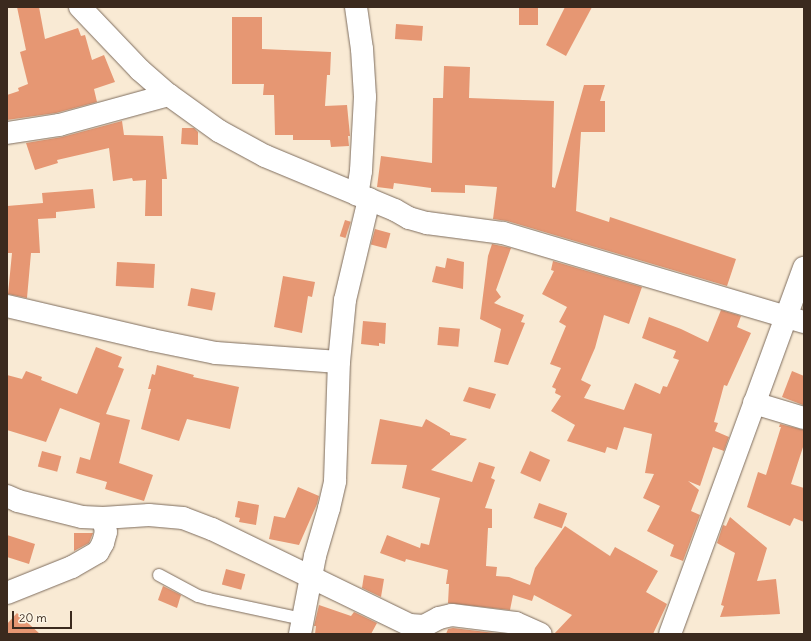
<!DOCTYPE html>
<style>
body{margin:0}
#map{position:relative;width:811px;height:641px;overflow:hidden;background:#f9ead4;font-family:Delius,sans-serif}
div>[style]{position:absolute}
.building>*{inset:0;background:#e69773;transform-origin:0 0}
.roads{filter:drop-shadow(0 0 1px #7e6d5e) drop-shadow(0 0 1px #7e6d5e)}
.service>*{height:12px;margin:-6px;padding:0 6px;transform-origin:6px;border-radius:6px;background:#fff}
.minor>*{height:22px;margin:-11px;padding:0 11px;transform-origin:11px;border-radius:11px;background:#fff}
.tertiary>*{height:22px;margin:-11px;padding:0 11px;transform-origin:11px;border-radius:11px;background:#fff}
span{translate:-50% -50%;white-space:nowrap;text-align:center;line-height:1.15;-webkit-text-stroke:4px #fcf5e5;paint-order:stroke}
.frame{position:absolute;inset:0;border:8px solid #3b2a1e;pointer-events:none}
.scale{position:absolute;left:12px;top:611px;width:60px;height:18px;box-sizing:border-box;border:2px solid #3b2a1e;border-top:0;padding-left:5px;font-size:12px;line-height:14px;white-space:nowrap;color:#3b2a1e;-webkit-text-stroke:3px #fcf5e5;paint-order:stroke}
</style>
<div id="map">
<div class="building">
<i style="clip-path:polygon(17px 7px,39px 7px,45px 39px,78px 28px,81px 36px,85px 35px,92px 60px,104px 55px,115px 82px,94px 89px,97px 102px,56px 113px,7px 120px,7px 95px,19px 91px,18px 88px,28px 84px,20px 52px,26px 50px)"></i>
<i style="left:519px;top:7px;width:19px;height:18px"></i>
<i style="clip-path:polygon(565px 7px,592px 7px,566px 56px,546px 45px)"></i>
<i style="clip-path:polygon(232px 17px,262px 17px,262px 49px,331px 52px,330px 75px,327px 75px,325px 106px,347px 105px,350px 136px,348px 136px,349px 146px,331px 147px,330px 140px,293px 140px,293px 135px,275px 135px,274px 95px,263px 95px,264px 84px,232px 84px)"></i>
<i style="left:396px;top:24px;width:27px;height:15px;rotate:4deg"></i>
<i style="clip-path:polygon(444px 66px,470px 67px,469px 98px,554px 101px,552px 187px,555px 188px,584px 85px,605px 85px,600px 101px,605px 101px,605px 132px,581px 132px,576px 211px,609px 222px,610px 217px,736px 259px,727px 286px,507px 221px,493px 219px,497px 187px,465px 185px,465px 193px,431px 192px,431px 188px,394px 183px,393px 189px,377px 187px,381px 156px,432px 163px,433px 98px,443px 98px)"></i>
<i style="clip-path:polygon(122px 121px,124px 135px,163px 136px,167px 179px,162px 179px,162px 216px,145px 216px,146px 180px,133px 181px,132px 178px,113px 181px,109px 148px,57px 160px,58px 163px,35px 170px,26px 143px,62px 137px)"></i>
<i style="clip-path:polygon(182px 128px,194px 128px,198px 132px,198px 145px,181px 144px)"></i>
<i style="clip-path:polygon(93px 189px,95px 208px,56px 212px,56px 218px,38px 219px,40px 253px,31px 253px,27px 298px,8px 294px,12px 253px,7px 253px,7px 206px,43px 203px,42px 193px)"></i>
<i style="left:345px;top:220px;width:6px;height:17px;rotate:18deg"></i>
<i style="left:375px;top:229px;width:16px;height:16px;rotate:15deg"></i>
<i style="clip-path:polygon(492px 244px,511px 248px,496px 290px,501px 297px,494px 303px,524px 315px,521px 322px,525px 323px,508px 365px,494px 362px,501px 329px,480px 319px,488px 256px)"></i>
<i style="clip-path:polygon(447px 258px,464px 262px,463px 289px,432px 282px,436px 266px,445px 268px)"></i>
<i style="clip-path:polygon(553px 261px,642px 287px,629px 324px,604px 315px,595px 348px,581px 380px,591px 385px,584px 398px,624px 410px,635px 383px,660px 394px,663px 386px,667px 387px,679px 360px,673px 358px,676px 351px,642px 338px,649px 317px,681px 329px,708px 342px,721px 310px,741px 316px,737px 327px,751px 333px,727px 386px,724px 385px,714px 422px,718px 423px,715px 431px,729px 437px,724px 451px,713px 447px,700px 486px,688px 481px,699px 490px,691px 511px,700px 515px,683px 561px,670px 556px,674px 545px,647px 531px,660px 506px,643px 498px,654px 474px,645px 473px,652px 434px,624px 427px,617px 450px,607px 447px,605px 453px,567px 441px,575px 425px,551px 411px,561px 396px,555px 393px,556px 389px,552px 387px,561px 368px,550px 364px,566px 326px,559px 322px,567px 307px,542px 294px,554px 271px,551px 270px)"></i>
<i style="left:117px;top:262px;width:38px;height:24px;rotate:3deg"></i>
<i style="clip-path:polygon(283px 276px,315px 282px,312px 297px,308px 296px,302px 333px,274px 327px)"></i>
<i style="left:191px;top:288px;width:25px;height:18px;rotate:11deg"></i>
<i style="clip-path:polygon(363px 321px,386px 323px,385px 344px,379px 343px,379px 346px,361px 344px)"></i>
<i style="left:439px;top:327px;width:21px;height:18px;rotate:5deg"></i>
<i style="clip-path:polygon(96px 347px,122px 357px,118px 367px,124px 369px,106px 414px,130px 420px,119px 463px,153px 475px,144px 501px,105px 489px,107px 482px,76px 473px,80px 457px,90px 460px,100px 423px,60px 408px,46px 442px,7px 430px,7px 375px,22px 379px,26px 371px,42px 377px,41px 380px,77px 394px)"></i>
<i style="clip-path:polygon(157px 365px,194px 375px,193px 377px,239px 387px,230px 429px,187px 419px,179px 441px,141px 429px,151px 389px,148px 389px,152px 374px,155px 375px)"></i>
<i style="clip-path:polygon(792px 371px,804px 376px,803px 405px,782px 397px)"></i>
<i style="clip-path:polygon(469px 387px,496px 394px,490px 409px,463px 401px)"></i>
<i style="clip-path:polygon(380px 419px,422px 427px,426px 419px,450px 433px,450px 435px,467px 439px,431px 470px,472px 482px,479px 462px,495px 467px,491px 478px,495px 480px,485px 508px,492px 509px,492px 528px,488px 528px,486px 566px,497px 567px,496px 576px,509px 577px,530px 585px,535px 568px,565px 526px,610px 556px,615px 547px,658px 571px,646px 592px,667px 604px,653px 634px,554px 634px,572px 615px,534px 595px,532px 601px,513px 595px,510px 610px,448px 603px,449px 584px,446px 584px,448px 570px,406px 559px,405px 562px,380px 553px,387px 535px,420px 548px,421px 543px,429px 545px,440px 498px,402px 488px,407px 465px,371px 464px)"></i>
<i style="clip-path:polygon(780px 424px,804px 430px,804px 444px,791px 484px,804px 488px,804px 522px,794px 518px,790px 526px,747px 507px,758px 472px,766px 475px,781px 427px,779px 427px)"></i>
<i style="left:42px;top:451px;width:20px;height:16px;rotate:15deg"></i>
<i style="left:530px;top:451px;width:22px;height:24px;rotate:24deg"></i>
<i style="clip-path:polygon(298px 487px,319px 496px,317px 504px,299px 545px,269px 539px,274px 516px,285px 518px)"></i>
<i style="clip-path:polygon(238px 501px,259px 505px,256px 525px,239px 522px,240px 518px,235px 517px)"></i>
<i style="left:539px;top:503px;width:30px;height:16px;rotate:20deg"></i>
<i style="clip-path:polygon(730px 517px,767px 548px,757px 581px,776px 579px,780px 614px,720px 617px,724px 606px,721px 605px,735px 553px,717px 543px,723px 525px,726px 526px)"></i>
<i style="clip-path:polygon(74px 533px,93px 533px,89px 543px,74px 551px)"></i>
<i style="clip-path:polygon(7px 535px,35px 544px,29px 564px,7px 557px)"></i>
<i style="left:226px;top:569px;width:20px;height:16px;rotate:15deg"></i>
<i style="clip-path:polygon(364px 575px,384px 579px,381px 597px,362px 588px)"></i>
<i style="clip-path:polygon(163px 586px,181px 595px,177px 608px,158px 600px)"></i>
<i style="clip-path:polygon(319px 605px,351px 616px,354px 612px,377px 623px,371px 634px,315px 634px,316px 626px,314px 626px)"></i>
<i style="clip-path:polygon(17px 613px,40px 634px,7px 634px,7px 624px)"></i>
<i style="clip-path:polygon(453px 628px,503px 634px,446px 634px,448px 629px)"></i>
</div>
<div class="roads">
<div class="service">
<i style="left:159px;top:575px;width:44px;rotate:28.3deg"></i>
<i style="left:198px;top:596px;width:11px;rotate:15deg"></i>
<i style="left:209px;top:599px;width:95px;rotate:12.1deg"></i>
</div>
<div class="minor">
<i style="left:80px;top:7px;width:87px;rotate:46.4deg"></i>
<i style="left:140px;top:70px;width:38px;rotate:41deg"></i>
<i style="left:169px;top:95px;width:62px;rotate:35.8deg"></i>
<i style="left:219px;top:131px;width:52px;rotate:28.5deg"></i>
<i style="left:265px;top:156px;width:141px;rotate:22.6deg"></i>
<i style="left:395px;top:210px;width:16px;rotate:30deg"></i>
<i style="left:409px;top:218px;width:19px;rotate:16deg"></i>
<i style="left:427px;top:223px;width:77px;rotate:7.5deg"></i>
<i style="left:503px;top:233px;width:314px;rotate:16.5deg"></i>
<i style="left:356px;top:7px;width:42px;rotate:81.9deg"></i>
<i style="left:362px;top:49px;width:48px;rotate:86.4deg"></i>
<i style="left:365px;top:97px;width:74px;rotate:93.1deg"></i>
<i style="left:361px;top:171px;width:24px;rotate:99deg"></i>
<i style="left:7px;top:133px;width:53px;rotate:-8.7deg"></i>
<i style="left:59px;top:125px;width:114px;rotate:-15.3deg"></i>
<i style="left:7px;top:306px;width:149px;rotate:13.2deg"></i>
<i style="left:152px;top:340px;width:65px;rotate:11.5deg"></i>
<i style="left:216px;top:353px;width:123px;rotate:4.2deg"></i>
<i style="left:754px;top:403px;width:52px;rotate:16.7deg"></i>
<i style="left:7px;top:496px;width:12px;rotate:24deg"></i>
<i style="left:18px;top:501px;width:66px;rotate:14deg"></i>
<i style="left:82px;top:517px;width:21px;rotate:3deg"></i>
<i style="left:103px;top:518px;width:46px;rotate:-3.7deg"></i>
<i style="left:149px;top:515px;width:34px;rotate:5deg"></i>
<i style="left:183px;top:518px;width:31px;rotate:21deg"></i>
<i style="left:212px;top:529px;width:220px;rotate:25.9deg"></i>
<i style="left:410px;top:625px;width:14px;rotate:4deg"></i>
<i style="left:424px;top:626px;width:17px;rotate:-28deg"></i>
<i style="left:439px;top:618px;width:13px;rotate:-13deg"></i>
<i style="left:452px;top:615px;width:64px;rotate:7.1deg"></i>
<i style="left:516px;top:623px;width:27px;rotate:24deg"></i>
<i style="left:7px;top:593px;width:70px;rotate:-21.8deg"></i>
<i style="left:72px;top:567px;width:30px;rotate:-30deg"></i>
<i style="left:98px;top:552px;width:10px;rotate:-61deg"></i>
<i style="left:103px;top:543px;width:11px;rotate:-75deg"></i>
<i style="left:106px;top:532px;width:14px;rotate:-102deg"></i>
<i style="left:300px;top:634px;width:79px;rotate:-79.1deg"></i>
<i style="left:315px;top:556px;width:50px;rotate:-73.7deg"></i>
<i style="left:329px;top:508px;width:28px;rotate:-77deg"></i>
<i style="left:335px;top:481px;width:119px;rotate:-88.1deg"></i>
<i style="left:339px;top:362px;width:62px;rotate:-84.5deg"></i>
<i style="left:345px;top:300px;width:104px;rotate:-76.6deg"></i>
</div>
<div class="tertiary">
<i style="left:670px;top:634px;width:390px;rotate:-69.9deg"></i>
</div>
</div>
<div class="frame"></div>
<div class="scale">20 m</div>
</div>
